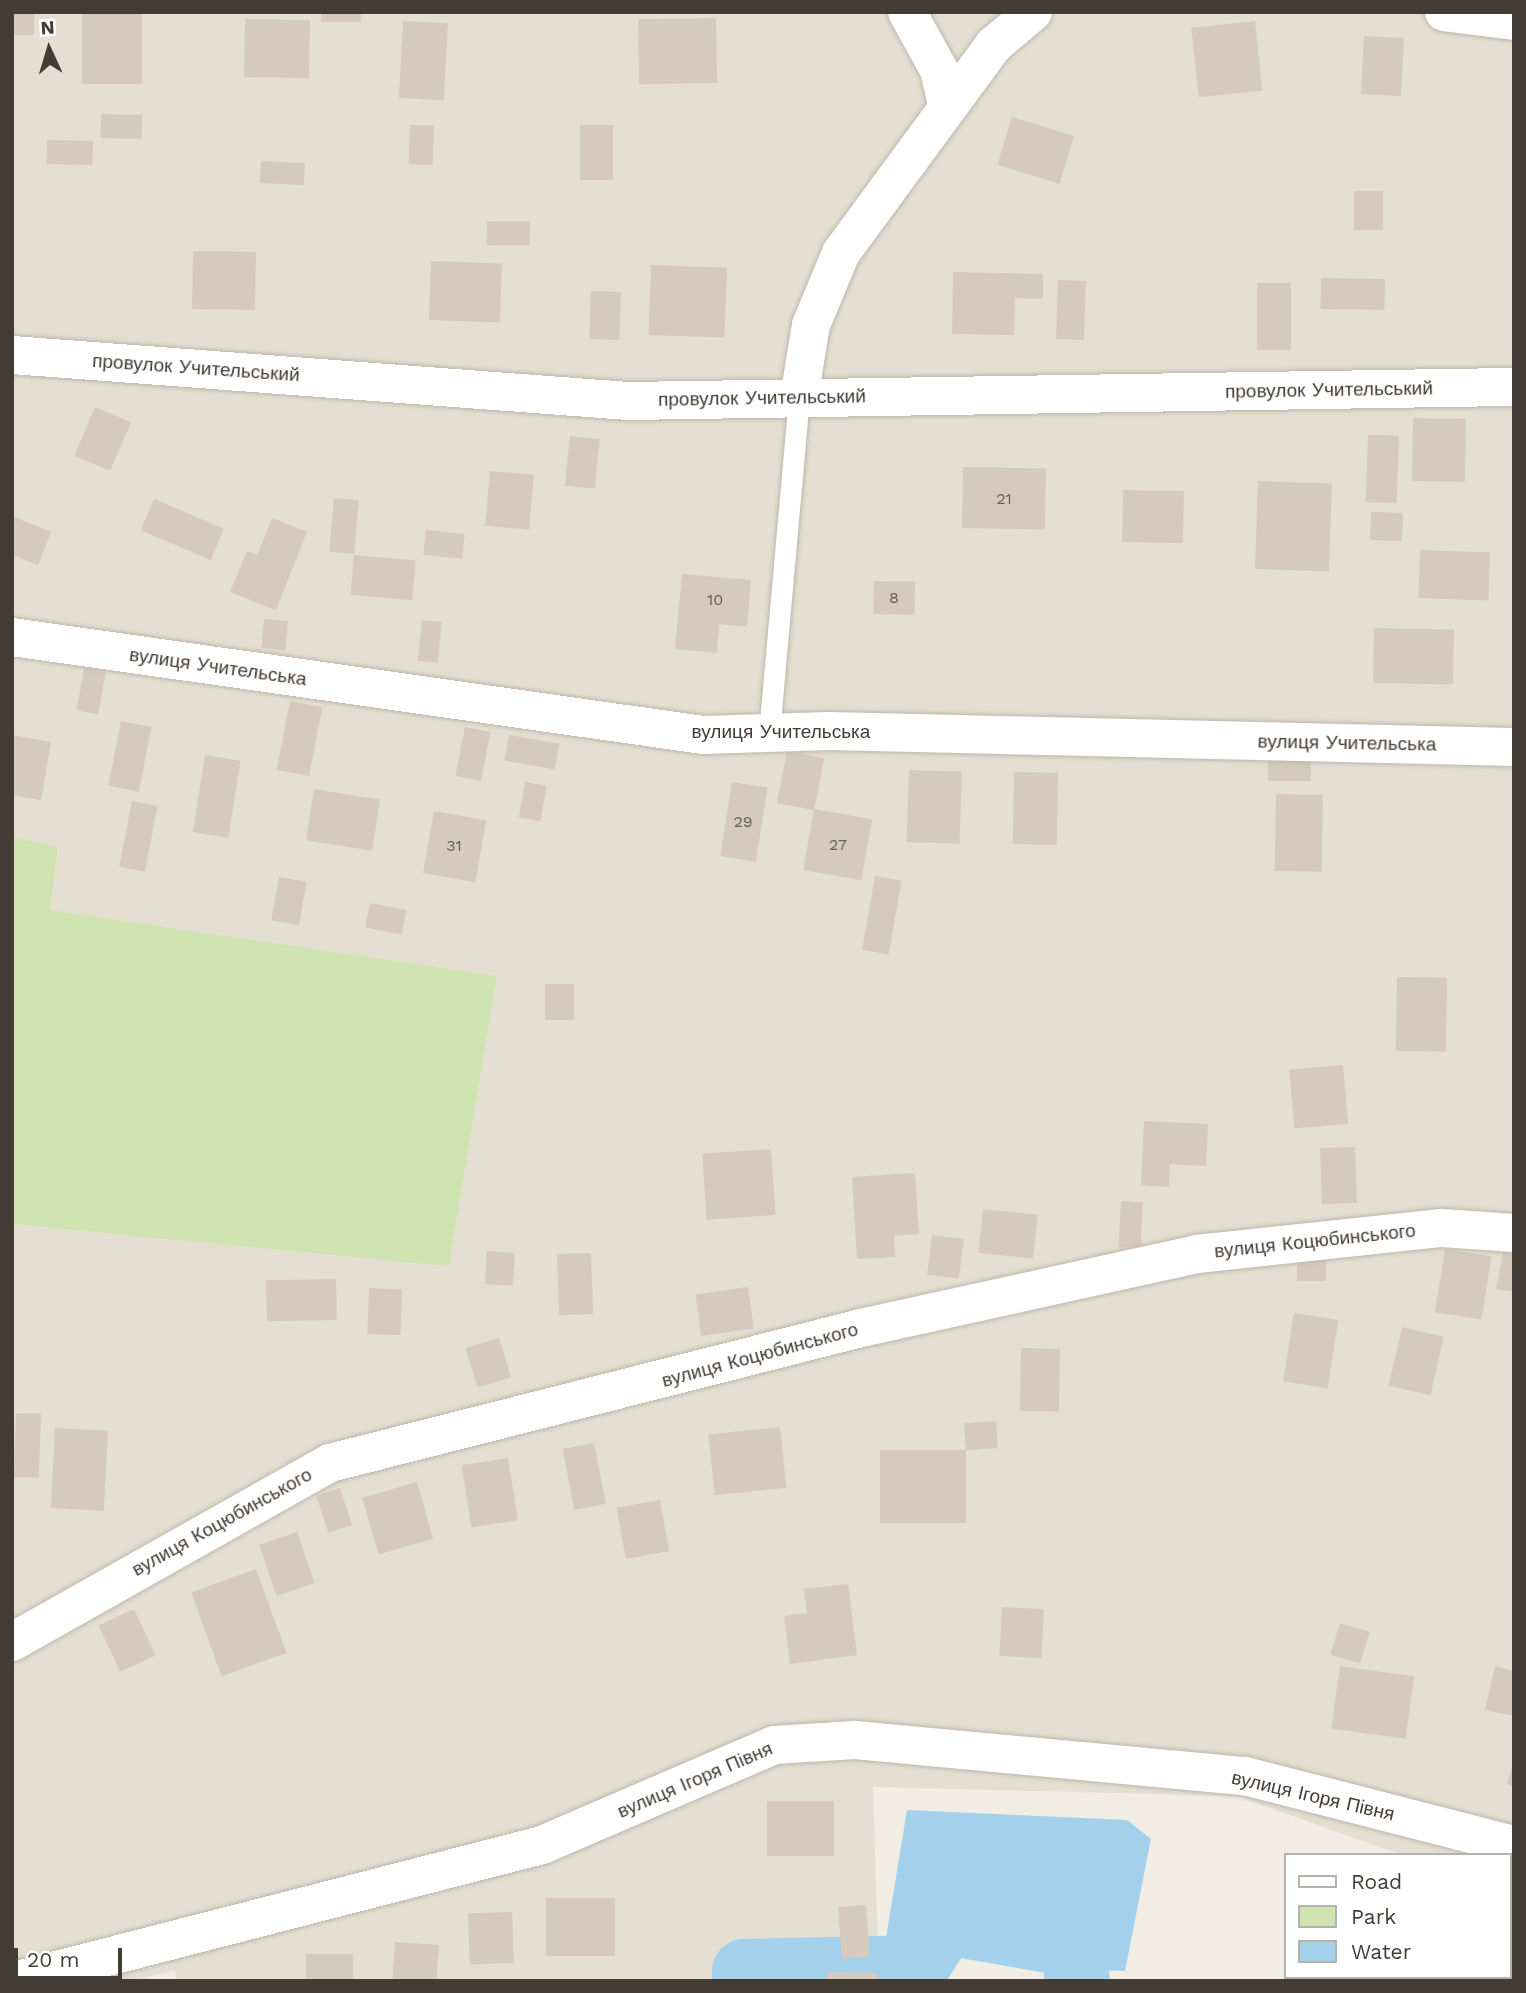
<!DOCTYPE html>
<meta charset="utf-8">
<style>
body{margin:0}
#map{position:relative;width:1526px;height:1993px;overflow:hidden;background:#f1ece4;font-family:"Work Sans",sans-serif}
div>[style]{position:absolute}
.residential>*{inset:0;background:#e5ded2}
.green>*{inset:0;background:#cee3af}
.water>*{inset:0;background:#a3d1eb}
.river>*{height:65px;margin:-32.5px;padding:0 32.5px;transform-origin:32.5px;border-radius:32.5px;background:#a3d1eb}
.building>*{inset:0;background:#d5cabd;transform-origin:0 0}
.roads{filter:drop-shadow(0 0 2px #bfb6aa) drop-shadow(0 0 2px #bfb6aa)}
.service>*{height:21px;margin:-10.5px;padding:0 10.5px;transform-origin:10.5px;border-radius:10.5px;background:#fff}
.minor>*{height:38px;margin:-19px;padding:0 19px;transform-origin:19px;border-radius:19px;background:#fff}
span{translate:-50% -50%;white-space:nowrap;text-align:center;line-height:1.15;-webkit-text-stroke:7px #fff;paint-order:stroke}
.number-label{font-size:16px;color:#686056}
.number-label span{-webkit-text-stroke-width:0}
.street-label{font-size:19px;color:#433c34}
.frame{position:absolute;inset:0;border:14px solid #433c34;pointer-events:none}
.legend{position:absolute;left:1284px;top:1853px;width:228px;height:126px;box-sizing:border-box;background:#fff;border:2px solid #b4b1ae;margin:0;padding:9px 12px;list-style:none;font-size:21px;color:#433c34}
.legend li{display:flex;align-items:center;gap:14px;height:35px}
.legend b{width:35px;border:2px solid #b4b1ae}
.north{position:absolute;left:14px;top:14px;width:70px;height:70px;-webkit-text-stroke:5px #fff;paint-order:stroke;rotate:356deg;font-size:19px;font-weight:700;line-height:28px;text-align:center;color:#433c34}
.north::after{content:'';display:block;margin:auto;width:24px;height:32px;background:#433c34;clip-path:polygon(50% 0,100% 100%,50% 72%,0 100%)}
.scale{position:absolute;left:14px;top:1948px;width:108px;height:32px;box-sizing:border-box;border:4px solid #433c34;border-top:0;padding-left:9px;font-size:21px;line-height:24px;white-space:nowrap;color:#433c34;-webkit-text-stroke:5px #fff;paint-order:stroke}
</style>
<div id="map">
<div class="residential">
<i style="clip-path:polygon(12px 12px,1514px 12px,1514px 1895px,1510px 1855px,1402px 1855px,1236px 1796px,873px 1787px,879px 1981px,177px 1981px,175px 1970px,133px 1981px,12px 1981px,12px 1224px,449px 1265px,497px 976px,50px 910px,58px 848px,12px 837px)"></i>
</div>
<div class="green">
<i style="clip-path:polygon(12px 837px,58px 847px,50px 910px,497px 976px,449px 1266px,12px 1224px)"></i>
</div>
<div class="water">
<i style="clip-path:polygon(907px 1810px,1127px 1820px,1151px 1839px,1125px 1971px,1011px 1967px,987px 1946px,923px 1944px,899px 1958px,886px 1938px)"></i>
</div>
<div class="river">
<i style="left:744px;top:1981px;width:10px;rotate:-90deg"></i>
<i style="left:744px;top:1971px;width:172px;rotate:-1.3deg"></i>
<i style="left:916px;top:1967px;width:54px;rotate:-57.2deg"></i>
<i style="left:945px;top:1922px;width:130px;rotate:9.8deg"></i>
<i style="left:1073px;top:1944px;width:37px;rotate:84deg"></i>
</div>
<div class="building">
<i style="left:12px;top:12px;width:22px;height:23px"></i>
<i style="left:82px;top:12px;width:60px;height:72px"></i>
<i style="left:321px;top:12px;width:40px;height:10px"></i>
<i style="left:716px;top:18px;width:65px;height:78px;rotate:89deg"></i>
<i style="left:245px;top:19px;width:65px;height:58px;rotate:1deg"></i>
<i style="left:403px;top:21px;width:45px;height:77px;rotate:3deg"></i>
<i style="left:1255px;top:21px;width:70px;height:64px;rotate:84deg"></i>
<i style="left:1364px;top:36px;width:40px;height:58px;rotate:3deg"></i>
<i style="left:101px;top:114px;width:41px;height:24px;rotate:1deg"></i>
<i style="left:1012px;top:117px;width:65px;height:50px;rotate:17deg"></i>
<i style="left:410px;top:125px;width:24px;height:39px;rotate:2deg"></i>
<i style="left:580px;top:125px;width:33px;height:55px"></i>
<i style="left:47px;top:140px;width:46px;height:24px;rotate:1deg"></i>
<i style="left:261px;top:161px;width:44px;height:22px;rotate:3deg"></i>
<i style="left:1354px;top:191px;width:29px;height:39px"></i>
<i style="left:487px;top:221px;width:43px;height:24px;rotate:1deg"></i>
<i style="left:193px;top:251px;width:63px;height:58px;rotate:1deg"></i>
<i style="left:431px;top:261px;width:71px;height:59px;rotate:2deg"></i>
<i style="left:651px;top:265px;width:76px;height:70px;rotate:2deg"></i>
<i style="clip-path:polygon(953px 272px,1043px 274px,1043px 299px,1015px 298px,1014px 335px,952px 334px)"></i>
<i style="left:1321px;top:278px;width:64px;height:31px;rotate:1deg"></i>
<i style="left:1058px;top:280px;width:28px;height:59px;rotate:2deg"></i>
<i style="left:1257px;top:283px;width:34px;height:67px"></i>
<i style="left:591px;top:291px;width:30px;height:48px;rotate:2deg"></i>
<i style="left:95px;top:407px;width:39px;height:53px;rotate:23deg"></i>
<i style="left:1413px;top:418px;width:53px;height:63px;rotate:1deg"></i>
<i style="left:1368px;top:435px;width:31px;height:67px;rotate:2deg"></i>
<i style="left:570px;top:436px;width:30px;height:50px;rotate:6deg"></i>
<i style="left:963px;top:467px;width:83px;height:61px;rotate:1deg"></i>
<i style="left:490px;top:471px;width:44px;height:55px;rotate:5deg"></i>
<i style="left:1258px;top:481px;width:74px;height:88px;rotate:2deg"></i>
<i style="left:1123px;top:490px;width:61px;height:52px;rotate:1deg"></i>
<i style="left:334px;top:498px;width:25px;height:54px;rotate:5deg"></i>
<i style="left:154px;top:499px;width:76px;height:34px;rotate:23deg"></i>
<i style="left:1371px;top:512px;width:32px;height:28px;rotate:2deg"></i>
<i style="clip-path:polygon(12px 516px,51px 532px,38px 565px,12px 555px)"></i>
<i style="clip-path:polygon(272px 518px,307px 532px,276px 610px,230px 592px,247px 551px,257px 555px)"></i>
<i style="left:426px;top:530px;width:39px;height:25px;rotate:6deg"></i>
<i style="left:1420px;top:550px;width:70px;height:48px;rotate:2deg"></i>
<i style="left:354px;top:555px;width:62px;height:40px;rotate:5deg"></i>
<i style="clip-path:polygon(682px 574px,751px 580px,747px 627px,719px 624px,717px 653px,675px 649px)"></i>
<i style="left:874px;top:581px;width:41px;height:33px;rotate:1deg"></i>
<i style="left:264px;top:619px;width:24px;height:29px;rotate:5deg"></i>
<i style="left:422px;top:620px;width:20px;height:41px;rotate:6deg"></i>
<i style="left:1374px;top:628px;width:80px;height:55px;rotate:1deg"></i>
<i style="left:84px;top:668px;width:22px;height:43px;rotate:10deg"></i>
<i style="left:290px;top:701px;width:33px;height:70px;rotate:11deg"></i>
<i style="left:121px;top:721px;width:31px;height:66px;rotate:11deg"></i>
<i style="left:465px;top:727px;width:26px;height:50px;rotate:11deg"></i>
<i style="clip-path:polygon(12px 735px,51px 742px,41px 800px,12px 795px)"></i>
<i style="left:509px;top:735px;width:51px;height:26px;rotate:10deg"></i>
<i style="left:1268px;top:747px;width:43px;height:34px"></i>
<i style="left:787px;top:751px;width:38px;height:53px;rotate:11deg"></i>
<i style="left:205px;top:755px;width:36px;height:78px;rotate:9deg"></i>
<i style="left:909px;top:770px;width:53px;height:72px;rotate:2deg"></i>
<i style="left:1014px;top:772px;width:44px;height:72px;rotate:1deg"></i>
<i style="left:525px;top:782px;width:22px;height:36px;rotate:10deg"></i>
<i style="left:732px;top:782px;width:36px;height:75px;rotate:9deg"></i>
<i style="left:314px;top:789px;width:67px;height:52px;rotate:9deg"></i>
<i style="left:1276px;top:794px;width:47px;height:77px;rotate:1deg"></i>
<i style="left:132px;top:801px;width:26px;height:67px;rotate:11deg"></i>
<i style="left:814px;top:809px;width:59px;height:62px;rotate:10deg"></i>
<i style="left:434px;top:811px;width:53px;height:63px;rotate:10deg"></i>
<i style="left:875px;top:876px;width:27px;height:75px;rotate:10deg"></i>
<i style="left:279px;top:877px;width:28px;height:44px;rotate:10deg"></i>
<i style="left:370px;top:903px;width:37px;height:25px;rotate:11deg"></i>
<i style="left:1397px;top:977px;width:50px;height:74px;rotate:1deg"></i>
<i style="left:545px;top:984px;width:29px;height:36px"></i>
<i style="left:1343px;top:1065px;width:59px;height:54px;rotate:85deg"></i>
<i style="clip-path:polygon(1144px 1121px,1208px 1124px,1206px 1166px,1170px 1164px,1169px 1187px,1141px 1185px)"></i>
<i style="left:1355px;top:1147px;width:56px;height:35px;rotate:88deg"></i>
<i style="left:771px;top:1149px;width:66px;height:69px;rotate:86deg"></i>
<i style="clip-path:polygon(915px 1173px,919px 1234px,894px 1236px,895px 1257px,857px 1259px,852px 1177px)"></i>
<i style="left:1121px;top:1201px;width:22px;height:46px;rotate:3deg"></i>
<i style="left:983px;top:1209px;width:55px;height:44px;rotate:6deg"></i>
<i style="left:932px;top:1235px;width:32px;height:40px;rotate:7deg"></i>
<i style="clip-path:polygon(1505px 1243px,1514px 1245px,1514px 1292px,1496px 1289px)"></i>
<i style="left:1445px;top:1249px;width:47px;height:64px;rotate:9deg"></i>
<i style="left:487px;top:1251px;width:28px;height:33px;rotate:4deg"></i>
<i style="left:591px;top:1253px;width:61px;height:34px;rotate:88deg"></i>
<i style="left:1326px;top:1254px;width:27px;height:29px;rotate:90deg"></i>
<i style="left:336px;top:1279px;width:41px;height:70px;rotate:89deg"></i>
<i style="left:748px;top:1287px;width:42px;height:53px;rotate:82deg"></i>
<i style="left:369px;top:1288px;width:33px;height:46px;rotate:2deg"></i>
<i style="left:1294px;top:1313px;width:45px;height:69px;rotate:9deg"></i>
<i style="left:1402px;top:1327px;width:43px;height:60px;rotate:13deg"></i>
<i style="left:499px;top:1338px;width:41px;height:35px;rotate:73deg"></i>
<i style="left:1021px;top:1348px;width:39px;height:63px;rotate:1deg"></i>
<i style="left:16px;top:1413px;width:25px;height:64px;rotate:2deg"></i>
<i style="left:996px;top:1421px;width:27px;height:32px;rotate:86deg"></i>
<i style="left:780px;top:1427px;width:61px;height:72px;rotate:84deg"></i>
<i style="left:55px;top:1428px;width:53px;height:80px;rotate:3deg"></i>
<i style="left:594px;top:1443px;width:62px;height:32px;rotate:79deg"></i>
<i style="left:880px;top:1450px;width:86px;height:73px"></i>
<i style="left:508px;top:1458px;width:63px;height:47px;rotate:81deg"></i>
<i style="left:417px;top:1482px;width:59px;height:57px;rotate:74deg"></i>
<i style="left:340px;top:1488px;width:39px;height:25px;rotate:72deg"></i>
<i style="left:660px;top:1500px;width:52px;height:44px;rotate:80deg"></i>
<i style="left:297px;top:1532px;width:54px;height:40px;rotate:71deg"></i>
<i style="left:256px;top:1569px;width:89px;height:69px;rotate:70deg"></i>
<i style="clip-path:polygon(848px 1584px,857px 1655px,790px 1664px,784px 1616px,807px 1613px,804px 1589px)"></i>
<i style="left:1002px;top:1607px;width:42px;height:49px;rotate:3deg"></i>
<i style="left:134px;top:1609px;width:51px;height:39px;rotate:65deg"></i>
<i style="left:1340px;top:1623px;width:31px;height:33px;rotate:17deg"></i>
<i style="left:1340px;top:1666px;width:75px;height:63px;rotate:8deg"></i>
<i style="clip-path:polygon(1495px 1666px,1514px 1671px,1514px 1716px,1485px 1710px)"></i>
<i style="clip-path:polygon(1514px 1761px,1514px 1786px,1507px 1784px)"></i>
<i style="left:767px;top:1801px;width:67px;height:55px"></i>
<i style="left:546px;top:1898px;width:69px;height:58px"></i>
<i style="left:866px;top:1905px;width:52px;height:28px;rotate:86deg"></i>
<i style="left:512px;top:1912px;width:51px;height:44px;rotate:88deg"></i>
<i style="left:395px;top:1942px;width:44px;height:39px;rotate:4deg"></i>
<i style="left:306px;top:1954px;width:47px;height:27px"></i>
<i style="left:827px;top:1972px;width:50px;height:9px;rotate:1deg"></i>
</div>
<div class="roads">
<div class="service">
<i style="left:769px;top:733px;width:336px;rotate:-84.9deg"></i>
</div>
<div class="minor">
<i style="left:907px;top:12px;width:66px;rotate:61.1deg"></i>
<i style="left:939px;top:70px;width:37px;rotate:77deg"></i>
<i style="left:1444px;top:12px;width:71px;rotate:7.3deg"></i>
<i style="left:12px;top:355px;width:618px;rotate:4.27deg"></i>
<i style="left:628px;top:401px;width:886px;rotate:-0.91deg"></i>
<i style="left:799px;top:398px;width:74px;rotate:-80.7deg"></i>
<i style="left:811px;top:325px;width:78px;rotate:-67.4deg"></i>
<i style="left:841px;top:253px;width:258px;rotate:-53.7deg"></i>
<i style="left:994px;top:45px;width:51px;rotate:-40.2deg"></i>
<i style="left:12px;top:637px;width:698px;rotate:8.07deg"></i>
<i style="left:703px;top:735px;width:126px;rotate:-1.8deg"></i>
<i style="left:829px;top:731px;width:685px;rotate:1.34deg"></i>
<i style="left:12px;top:1642px;width:365px;rotate:-29.4deg"></i>
<i style="left:330px;top:1463px;width:548px;rotate:-14.26deg"></i>
<i style="left:861px;top:1328px;width:344px;rotate:-12.4deg"></i>
<i style="left:1197px;top:1254px;width:246px;rotate:-6.1deg"></i>
<i style="left:1442px;top:1228px;width:72px;rotate:4deg"></i>
<i style="left:14px;top:1981px;width:545px;rotate:-14.44deg"></i>
<i style="left:542px;top:1845px;width:253px;rotate:-23.3deg"></i>
<i style="left:774px;top:1745px;width:81px;rotate:-3.5deg"></i>
<i style="left:855px;top:1740px;width:392px;rotate:5.3deg"></i>
<i style="left:1245px;top:1776px;width:278px;rotate:14.4deg"></i>
</div>
</div>
<div class="number-label">
<span style="left:1004px;top:499px">21</span>
<span style="left:894px;top:598px">8</span>
<span style="left:715px;top:600px">10</span>
<span style="left:743px;top:822px">29</span>
<span style="left:838px;top:845px">27</span>
<span style="left:454px;top:846px">31</span>
</div>
<div class="street-label">
<span style="left:196px;top:368px;rotate:4deg">провулок Учительський</span>
<span style="left:1329px;top:390px;rotate:-1deg">провулок Учительський</span>
<span style="left:762px;top:398px;rotate:-1deg">провулок Учительський</span>
<span style="left:218px;top:667px;rotate:8deg">вулиця Учительська</span>
<span style="left:781px;top:732px">вулиця Учительська</span>
<span style="left:1347px;top:743px;rotate:1deg">вулиця Учительська</span>
<span style="left:1315px;top:1241px;rotate:-6deg">вулиця Коцюбинського</span>
<span style="left:760px;top:1355px;rotate:-15deg">вулиця Коцюбинського</span>
<span style="left:222px;top:1522px;rotate:-29deg">вулиця Коцюбинського</span>
<span style="left:695px;top:1780px;rotate:-23deg">вулиця Ігоря Півня</span>
<span style="left:1313px;top:1796px;rotate:13deg">вулиця Ігоря Півня</span>
</div>
<div class="frame"></div>
<ul class="legend">
<li><b style="height:9px;background:#fff"></b>Road</li>
<li><b style="height:19px;background:#cee3af"></b>Park</li>
<li><b style="height:19px;background:#a3d1eb"></b>Water</li>
</ul>
<div class="north">N</div>
<div class="scale">20 m</div>
</div>
